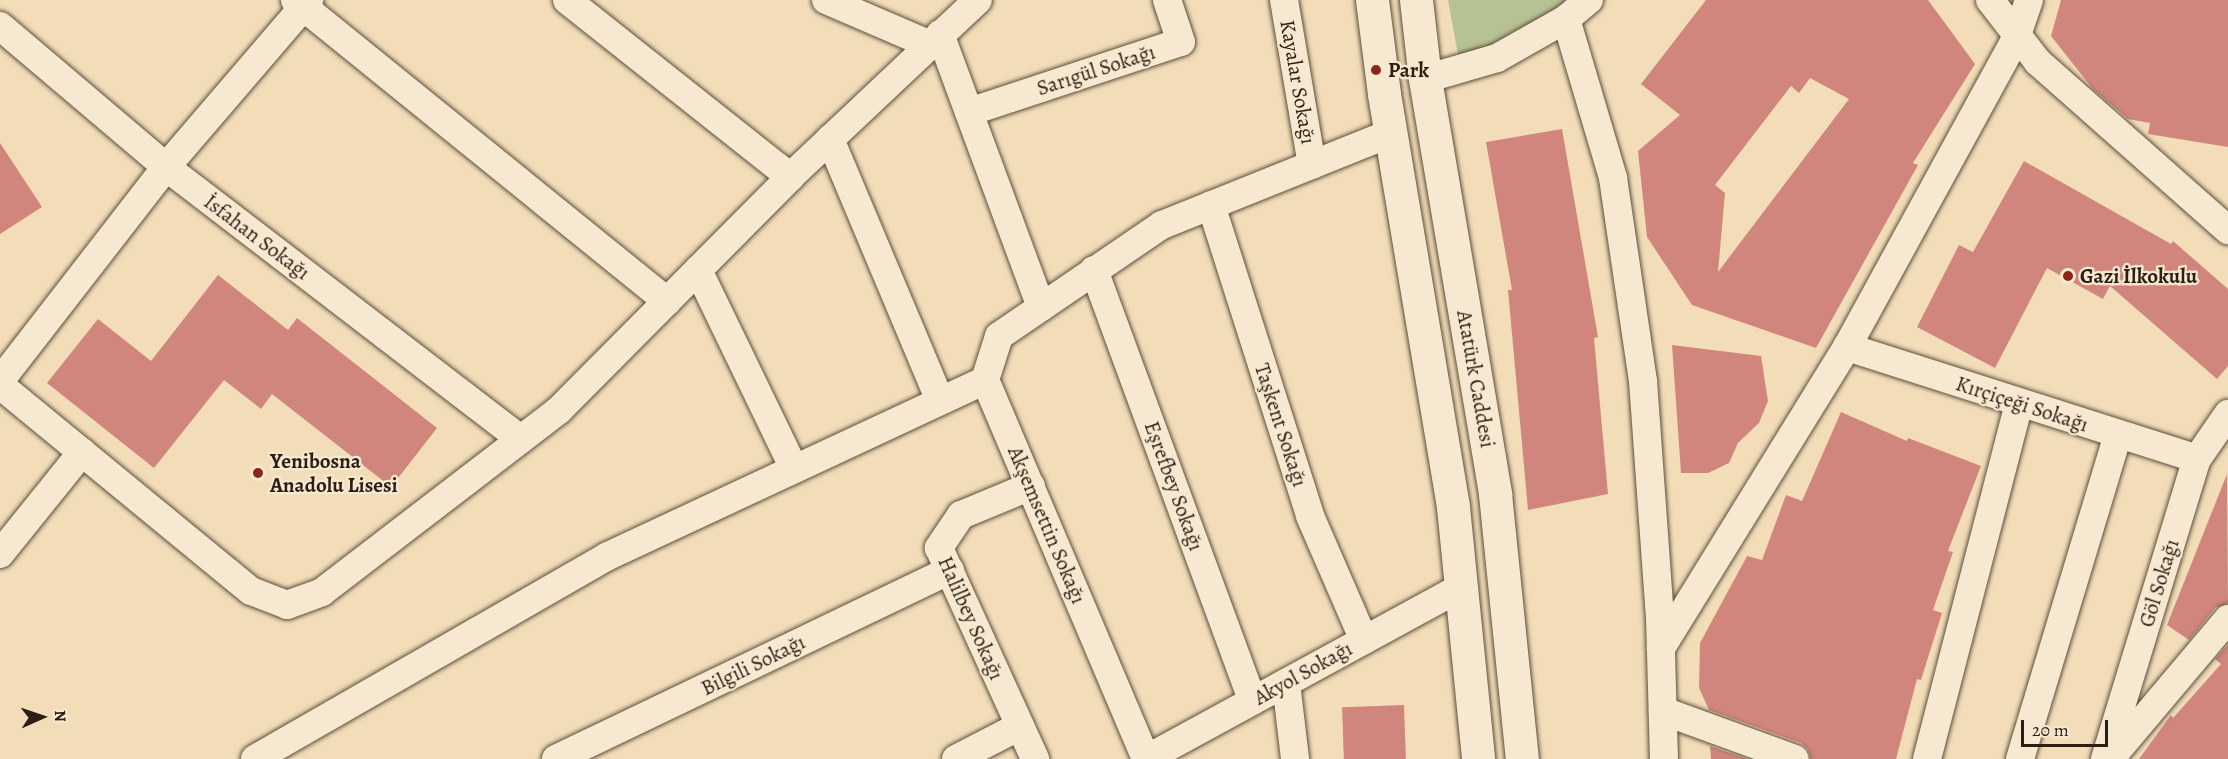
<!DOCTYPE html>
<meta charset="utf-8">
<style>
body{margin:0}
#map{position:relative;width:2228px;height:759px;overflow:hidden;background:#f2ddb8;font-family:Alegreya,serif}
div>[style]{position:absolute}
.green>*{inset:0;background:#b6c293}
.building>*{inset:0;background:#d1867d;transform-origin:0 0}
.roads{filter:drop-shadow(0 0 2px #5d4e3d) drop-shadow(0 0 2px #5d4e3d)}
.minor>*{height:28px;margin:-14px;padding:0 14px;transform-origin:14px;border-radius:14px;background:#f7e9d1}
.secondary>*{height:33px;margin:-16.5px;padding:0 16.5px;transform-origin:16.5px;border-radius:16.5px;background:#f7e9d1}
.dots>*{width:16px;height:16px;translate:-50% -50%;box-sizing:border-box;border:3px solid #f7e9d1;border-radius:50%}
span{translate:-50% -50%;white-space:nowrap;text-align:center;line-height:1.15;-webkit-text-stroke:4.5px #f7e9d1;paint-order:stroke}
.street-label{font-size:21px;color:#2b1f14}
.poi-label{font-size:21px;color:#2b1f14;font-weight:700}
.left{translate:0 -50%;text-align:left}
.north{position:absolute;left:12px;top:687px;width:60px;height:60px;-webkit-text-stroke:4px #f7e9d1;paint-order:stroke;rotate:87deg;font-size:16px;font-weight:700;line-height:24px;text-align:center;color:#2b1f14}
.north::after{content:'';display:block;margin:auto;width:21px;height:27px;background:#2b1f14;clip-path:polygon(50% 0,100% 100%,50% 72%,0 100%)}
.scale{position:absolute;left:2021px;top:720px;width:87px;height:27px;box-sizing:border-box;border:3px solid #2b1f14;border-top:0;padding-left:8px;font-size:18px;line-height:21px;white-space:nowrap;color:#2b1f14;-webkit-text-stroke:4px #f7e9d1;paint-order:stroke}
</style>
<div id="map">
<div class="green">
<i style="clip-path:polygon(1448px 0,1579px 0,1542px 36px,1459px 60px)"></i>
</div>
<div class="building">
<i style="clip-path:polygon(evenodd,1706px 0,1928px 0,1975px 64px,1913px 163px,1918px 165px,1816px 348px,1692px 305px,1647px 237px,1638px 151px,1680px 115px,1641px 84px,1706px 0,1810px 78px,1849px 99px,1718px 272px,1725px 193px,1715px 185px,1791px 86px,1799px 93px,1810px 78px)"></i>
<i style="clip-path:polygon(2061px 0,2228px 0,2228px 147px,2148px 134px,2150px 123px,2128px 119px,2092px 88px,2051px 36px)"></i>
<i style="clip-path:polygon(1562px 129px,1598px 337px,1594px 338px,1608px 494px,1528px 510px,1508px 290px,1512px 290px,1486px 142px)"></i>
<i style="clip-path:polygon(0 143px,42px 207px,0 234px)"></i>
<i style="clip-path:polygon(2024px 161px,2171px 244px,2173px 241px,2228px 289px,2228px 366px,2217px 379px,2110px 286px,2103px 299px,2047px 268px,1995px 368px,1917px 327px,1959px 245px,1973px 252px)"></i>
<i style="clip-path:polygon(218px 275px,288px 330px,297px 318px,437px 428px,391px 487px,272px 394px,261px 409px,224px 380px,154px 468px,47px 383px,98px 319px,151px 361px)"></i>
<i style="clip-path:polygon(1672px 345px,1761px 356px,1768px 401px,1759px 423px,1738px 443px,1729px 463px,1708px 473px,1681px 473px)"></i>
<i style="clip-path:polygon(1841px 412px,1907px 441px,1908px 438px,1981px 466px,1948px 551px,1953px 552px,1933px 610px,1942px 613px,1921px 680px,1917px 679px,1896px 759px,1811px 759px,1808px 749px,1801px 743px,1709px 710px,1699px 688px,1700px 643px,1747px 556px,1762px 560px,1786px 495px,1802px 501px)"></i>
<i style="clip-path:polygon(2227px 474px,2228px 603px,2215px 608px,2189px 640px,2167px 625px)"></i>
<i style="clip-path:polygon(2228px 645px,2228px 759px,2139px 759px,2171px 715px,2173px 718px,2221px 664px,2215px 659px)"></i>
<i style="left:1404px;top:705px;width:54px;height:62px;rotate:88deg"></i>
<i style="clip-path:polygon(1710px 746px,1747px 759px,1711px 759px)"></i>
</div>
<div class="roads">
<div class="minor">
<i style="left:295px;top:0;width:479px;rotate:39deg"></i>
<i style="left:567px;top:0;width:285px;rotate:38.4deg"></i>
<i style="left:826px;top:0;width:111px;rotate:23.3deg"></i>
<i style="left:1284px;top:0;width:167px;rotate:80.4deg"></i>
<i style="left:1990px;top:0;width:78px;rotate:52.3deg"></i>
<i style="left:2038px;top:62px;width:254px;rotate:41.5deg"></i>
<i style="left:1566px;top:19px;width:166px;rotate:73.5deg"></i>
<i style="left:1613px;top:178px;width:205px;rotate:81.6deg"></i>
<i style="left:1643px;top:381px;width:237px;rotate:85.9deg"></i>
<i style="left:1660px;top:617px;width:142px;rotate:88.4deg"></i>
<i style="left:0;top:26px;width:218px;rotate:40.3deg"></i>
<i style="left:166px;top:167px;width:447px;rotate:37.5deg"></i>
<i style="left:940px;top:34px;width:291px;rotate:69.7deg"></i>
<i style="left:1425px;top:79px;width:75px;rotate:-16.3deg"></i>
<i style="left:1497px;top:58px;width:79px;rotate:-29.5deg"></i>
<i style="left:1566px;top:19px;width:30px;rotate:-40deg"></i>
<i style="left:969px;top:112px;width:223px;rotate:-18.3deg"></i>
<i style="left:1181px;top:42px;width:44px;rotate:-108.4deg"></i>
<i style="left:830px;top:139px;width:284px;rotate:67.2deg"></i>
<i style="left:1211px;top:205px;width:326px;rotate:72.3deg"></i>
<i style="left:1310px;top:516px;width:135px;rotate:66.5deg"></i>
<i style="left:698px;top:270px;width:221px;rotate:64.2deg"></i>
<i style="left:1094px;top:270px;width:459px;rotate:69.8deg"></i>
<i style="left:1847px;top:347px;width:367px;rotate:17.7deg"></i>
<i style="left:0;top:381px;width:271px;rotate:-52.2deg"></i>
<i style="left:166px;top:167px;width:220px;rotate:-49.4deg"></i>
<i style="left:0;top:385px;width:325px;rotate:39.4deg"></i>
<i style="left:251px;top:591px;width:39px;rotate:21deg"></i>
<i style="left:287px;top:605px;width:37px;rotate:-20deg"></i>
<i style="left:322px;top:592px;width:299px;rotate:-37.5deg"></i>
<i style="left:559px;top:410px;width:328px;rotate:-45.2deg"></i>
<i style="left:790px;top:177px;width:258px;rotate:-43.3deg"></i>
<i style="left:1031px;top:486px;width:76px;rotate:157.5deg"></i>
<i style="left:961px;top:515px;width:40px;rotate:124deg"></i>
<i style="left:939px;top:548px;width:232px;rotate:65.5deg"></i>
<i style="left:0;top:554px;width:131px;rotate:-51.2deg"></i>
<i style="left:1661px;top:648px;width:354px;rotate:-58.3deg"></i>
<i style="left:1847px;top:347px;width:352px;rotate:-61.3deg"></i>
<i style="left:2016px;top:38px;width:40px;rotate:-71.1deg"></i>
<i style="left:1286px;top:683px;width:77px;rotate:83.2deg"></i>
<i style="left:1663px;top:711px;width:140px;rotate:20deg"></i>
<i style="left:255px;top:759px;width:405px;rotate:-29.9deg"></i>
<i style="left:606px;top:557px;width:418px;rotate:-25deg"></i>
<i style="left:556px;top:759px;width:437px;rotate:-25.6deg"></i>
<i style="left:956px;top:759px;width:72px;rotate:-27.3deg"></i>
<i style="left:1146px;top:759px;width:412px;rotate:-113deg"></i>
<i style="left:985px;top:380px;width:46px;rotate:-72.3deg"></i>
<i style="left:999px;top:336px;width:197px;rotate:-34.3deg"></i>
<i style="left:1162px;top:225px;width:247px;rotate:-21.9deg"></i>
<i style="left:1146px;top:759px;width:359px;rotate:-28.6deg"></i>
<i style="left:1927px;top:759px;width:367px;rotate:-75.5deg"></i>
<i style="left:2020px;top:759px;width:338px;rotate:-73.2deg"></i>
<i style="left:2105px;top:759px;width:314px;rotate:-73deg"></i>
<i style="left:2197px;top:459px;width:55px;rotate:-55.4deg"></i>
<i style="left:2110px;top:759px;width:183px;rotate:-49.9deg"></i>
</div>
<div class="secondary">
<i style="left:1372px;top:0;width:95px;rotate:82.7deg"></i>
<i style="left:1384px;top:94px;width:419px;rotate:80.5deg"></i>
<i style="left:1453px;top:507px;width:253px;rotate:84.3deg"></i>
<i style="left:1416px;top:0;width:80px;rotate:83.5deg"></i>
<i style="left:1425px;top:79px;width:421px;rotate:80.4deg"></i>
<i style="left:1495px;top:494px;width:266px;rotate:84.2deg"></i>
</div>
</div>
<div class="dots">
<i style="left:1376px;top:70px;background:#8f2418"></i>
<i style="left:2068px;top:276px;background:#8f2418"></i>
<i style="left:258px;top:473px;background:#8f2418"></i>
</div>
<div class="street-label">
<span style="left:1096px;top:70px;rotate:-18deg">Sarıgül Sokağı</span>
<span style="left:1298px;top:82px;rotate:80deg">Kayalar Sokağı</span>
<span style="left:257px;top:237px;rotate:37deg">İsfahan Sokağı</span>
<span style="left:1476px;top:379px;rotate:80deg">Atatürk Caddesi</span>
<span style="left:2022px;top:404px;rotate:18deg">Kırçiçeği Sokağı</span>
<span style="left:1281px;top:425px;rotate:72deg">Taşkent Sokağı</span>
<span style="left:1174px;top:486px;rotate:70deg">Eşrefbey Sokağı</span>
<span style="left:1047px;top:525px;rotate:67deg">Akşemsettin Sokağı</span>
<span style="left:2159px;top:583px;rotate:-73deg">Göl Sokağı</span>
<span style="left:971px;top:618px;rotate:66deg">Halilbey Sokağı</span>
<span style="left:753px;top:665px;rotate:-26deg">Bilgili Sokağı</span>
<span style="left:1303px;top:673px;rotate:-29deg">Akyol Sokağı</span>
</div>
<div class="poi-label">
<span class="left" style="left:1388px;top:70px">Park</span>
<span class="left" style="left:2080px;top:276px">Gazi İlkokulu</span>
<span class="left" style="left:270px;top:473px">Yenibosna<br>Anadolu Lisesi</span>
</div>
<div class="north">N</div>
<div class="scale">20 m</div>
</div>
